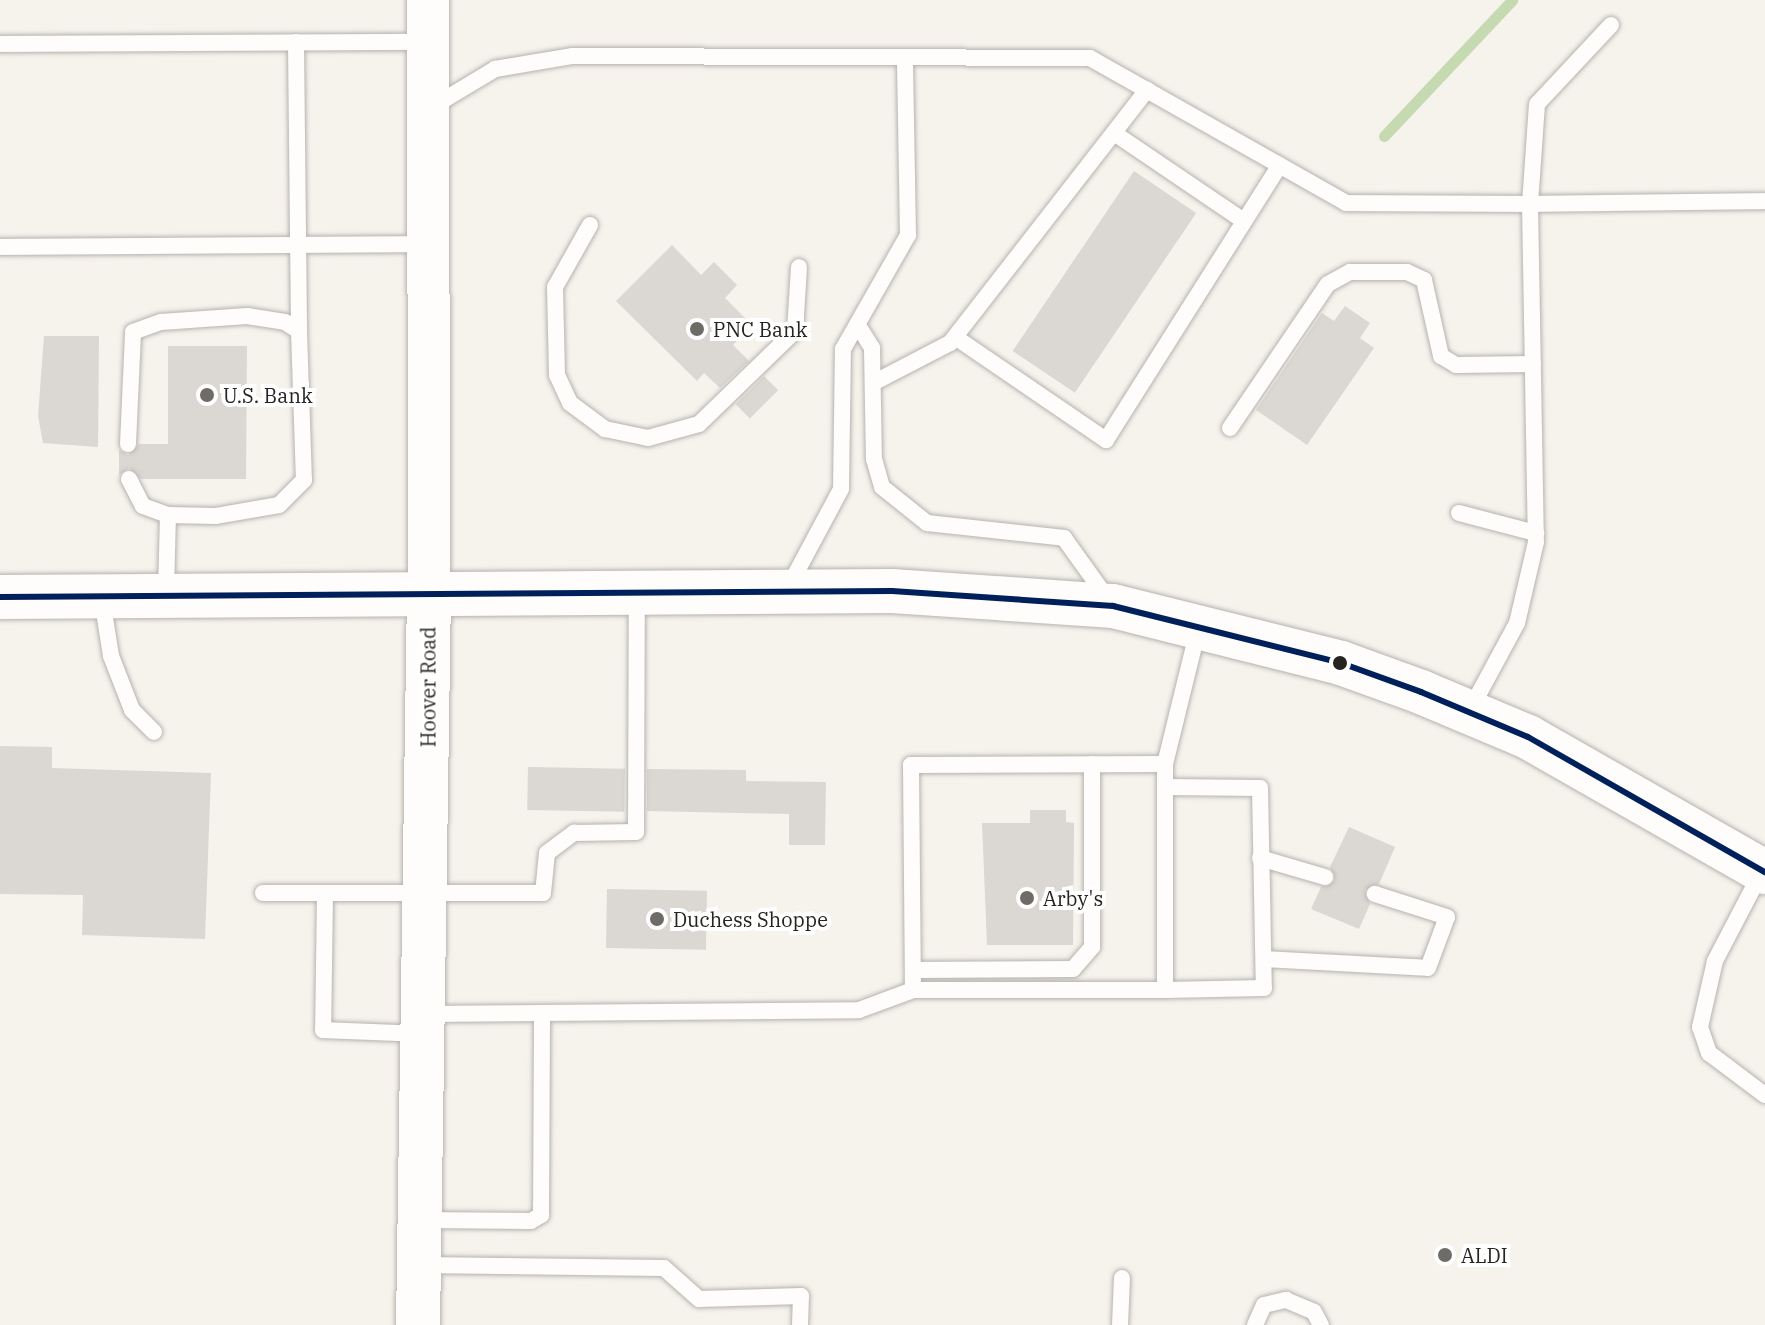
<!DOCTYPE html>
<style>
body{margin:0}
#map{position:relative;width:1765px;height:1325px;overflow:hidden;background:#f6f2ec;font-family:"IBM Plex Serif",serif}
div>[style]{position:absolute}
.stream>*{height:11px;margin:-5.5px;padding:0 5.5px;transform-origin:5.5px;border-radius:5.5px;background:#c6dab2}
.building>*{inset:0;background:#dbd7d3;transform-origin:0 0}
.roads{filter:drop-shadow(0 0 2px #b6b3af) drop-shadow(0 0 2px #b6b3af)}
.service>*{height:16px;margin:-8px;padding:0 8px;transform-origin:8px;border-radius:8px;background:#fefdfc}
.tertiary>*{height:42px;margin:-21px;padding:0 21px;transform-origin:21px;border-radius:21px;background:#fefdfc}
.secondary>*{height:44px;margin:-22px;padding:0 22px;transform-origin:22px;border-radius:22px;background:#fefdfc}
.bus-1>*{height:6px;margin:-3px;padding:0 3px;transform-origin:3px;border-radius:3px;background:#00205b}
.dots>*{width:22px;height:22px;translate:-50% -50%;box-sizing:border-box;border:4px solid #fff;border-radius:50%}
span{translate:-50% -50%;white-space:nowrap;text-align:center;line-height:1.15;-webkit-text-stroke:8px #fff;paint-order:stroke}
.poi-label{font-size:20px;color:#262420}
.left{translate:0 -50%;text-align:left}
.street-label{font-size:20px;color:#262420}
</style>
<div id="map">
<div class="stream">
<i style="left:1384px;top:136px;width:187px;rotate:-46.7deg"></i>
</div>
<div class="building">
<i style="left:1134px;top:171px;width:75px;height:217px;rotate:34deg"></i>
<i style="clip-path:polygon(672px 245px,701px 275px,714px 262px,737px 285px,725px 298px,752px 325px,733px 345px,749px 361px,720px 388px,704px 373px,697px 381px,616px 301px)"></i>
<i style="clip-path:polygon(1345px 306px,1370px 323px,1360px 338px,1374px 348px,1307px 445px,1256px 410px,1322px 313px,1334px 321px)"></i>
<i style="clip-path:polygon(44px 336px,99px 336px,98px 447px,43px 443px,38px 416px)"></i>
<i style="clip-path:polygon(168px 346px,247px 346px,246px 479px,141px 479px,129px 468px,119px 475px,119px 450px,128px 455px,139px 444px,168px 444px)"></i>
<i style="left:764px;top:376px;width:20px;height:40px;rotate:45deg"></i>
<i style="clip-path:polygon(0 746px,52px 747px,52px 768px,211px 773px,205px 939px,82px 935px,83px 895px,0 894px)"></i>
<i style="left:528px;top:767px;width:97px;height:43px;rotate:1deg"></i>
<i style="clip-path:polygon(647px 769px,746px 770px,746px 781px,826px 782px,825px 845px,789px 845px,789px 814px,647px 811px)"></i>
<i style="clip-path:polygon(1030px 810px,1066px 810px,1066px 822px,1074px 823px,1073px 945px,987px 945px,982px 823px,1030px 823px)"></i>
<i style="clip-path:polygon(1349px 827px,1395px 847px,1379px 884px,1365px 890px,1370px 904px,1359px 929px,1311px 909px,1321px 887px,1335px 881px,1330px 867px)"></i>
<i style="left:607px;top:889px;width:100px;height:59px;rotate:1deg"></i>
</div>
<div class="roads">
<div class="service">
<i style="left:1611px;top:25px;width:108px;rotate:133.1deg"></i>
<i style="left:1537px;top:104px;width:100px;rotate:94deg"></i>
<i style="left:1530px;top:204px;width:235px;rotate:-0.7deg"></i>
<i style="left:296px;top:42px;width:289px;rotate:89.4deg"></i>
<i style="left:0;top:44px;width:427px;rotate:-0.3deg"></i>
<i style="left:432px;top:107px;width:74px;rotate:-31.1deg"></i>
<i style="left:495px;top:69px;width:79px;rotate:-9.5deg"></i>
<i style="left:573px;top:56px;width:517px;rotate:0.22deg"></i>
<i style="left:1090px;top:58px;width:294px;rotate:29.5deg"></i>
<i style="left:1346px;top:203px;width:184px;rotate:0.3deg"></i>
<i style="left:1530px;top:204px;width:338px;rotate:89deg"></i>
<i style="left:1536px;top:542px;width:83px;rotate:103.2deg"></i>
<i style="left:1517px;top:623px;width:99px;rotate:118.4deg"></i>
<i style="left:1114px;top:133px;width:157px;rotate:34.1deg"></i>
<i style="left:590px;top:225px;width:71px;rotate:119.4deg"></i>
<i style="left:555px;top:287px;width:88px;rotate:88.7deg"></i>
<i style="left:557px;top:375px;width:31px;rotate:65deg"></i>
<i style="left:570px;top:403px;width:44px;rotate:36.6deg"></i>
<i style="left:605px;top:429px;width:44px;rotate:11.8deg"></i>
<i style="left:648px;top:438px;width:53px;rotate:-15.4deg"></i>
<i style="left:699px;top:424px;width:134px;rotate:-44.1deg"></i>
<i style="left:795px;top:331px;width:64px;rotate:-86.4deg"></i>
<i style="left:0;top:247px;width:429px;rotate:-0.4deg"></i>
<i style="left:859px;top:327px;width:25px;rotate:58deg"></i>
<i style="left:872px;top:348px;width:111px;rotate:89deg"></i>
<i style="left:874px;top:459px;width:29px;rotate:74deg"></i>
<i style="left:882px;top:487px;width:58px;rotate:38.7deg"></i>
<i style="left:927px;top:523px;width:138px;rotate:6.2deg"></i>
<i style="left:1064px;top:538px;width:74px;rotate:54.4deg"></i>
<i style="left:955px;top:337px;width:183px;rotate:34.3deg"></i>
<i style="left:1106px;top:440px;width:325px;rotate:-57.7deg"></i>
<i style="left:873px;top:383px;width:87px;rotate:-27.5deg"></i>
<i style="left:950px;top:343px;width:321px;rotate:-52.1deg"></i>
<i style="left:1230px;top:428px;width:174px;rotate:-55.8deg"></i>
<i style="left:1328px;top:284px;width:25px;rotate:-29deg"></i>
<i style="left:1350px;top:272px;width:57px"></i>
<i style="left:1407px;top:272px;width:19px;rotate:25deg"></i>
<i style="left:1424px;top:280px;width:78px;rotate:77.4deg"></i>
<i style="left:1441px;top:356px;width:17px;rotate:31deg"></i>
<i style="left:1456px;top:365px;width:77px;rotate:-0.7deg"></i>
<i style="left:128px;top:444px;width:112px;rotate:-87.4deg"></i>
<i style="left:133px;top:332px;width:30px;rotate:-20deg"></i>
<i style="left:161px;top:322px;width:86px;rotate:-4deg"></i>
<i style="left:247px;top:316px;width:38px;rotate:9deg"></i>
<i style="left:285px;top:322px;width:17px;rotate:33deg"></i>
<i style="left:299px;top:331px;width:149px;rotate:88.1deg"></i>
<i style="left:304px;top:480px;width:35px;rotate:135deg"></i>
<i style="left:279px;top:505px;width:65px;rotate:170.2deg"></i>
<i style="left:215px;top:516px;width:47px;rotate:-178.8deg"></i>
<i style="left:168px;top:515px;width:77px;rotate:91.5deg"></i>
<i style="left:129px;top:479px;width:30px;rotate:63deg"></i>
<i style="left:143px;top:506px;width:27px;rotate:20deg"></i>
<i style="left:1459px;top:513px;width:80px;rotate:14.6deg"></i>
<i style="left:788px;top:588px;width:112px;rotate:-61.8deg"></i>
<i style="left:841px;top:489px;width:140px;rotate:-89.2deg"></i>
<i style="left:843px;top:349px;width:131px;rotate:-60.3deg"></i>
<i style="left:908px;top:235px;width:178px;rotate:-91deg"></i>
<i style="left:102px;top:599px;width:58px;rotate:81deg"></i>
<i style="left:111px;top:656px;width:58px;rotate:68.7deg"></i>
<i style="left:132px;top:710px;width:31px;rotate:45deg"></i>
<i style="left:1165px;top:764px;width:254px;rotate:179.8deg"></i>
<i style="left:911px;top:765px;width:225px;rotate:89.5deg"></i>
<i style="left:913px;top:990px;width:252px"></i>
<i style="left:1165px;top:787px;width:95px;rotate:0.6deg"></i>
<i style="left:1260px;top:788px;width:200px;rotate:88.9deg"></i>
<i style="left:1264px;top:988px;width:99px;rotate:178.8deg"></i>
<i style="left:1165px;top:990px;width:226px;rotate:-90deg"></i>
<i style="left:1165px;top:764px;width:138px;rotate:-76.2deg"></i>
<i style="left:1260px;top:858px;width:68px;rotate:16.3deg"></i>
<i style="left:1762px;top:871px;width:102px;rotate:117.6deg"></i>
<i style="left:1715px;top:961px;width:68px;rotate:102.8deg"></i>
<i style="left:1700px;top:1027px;width:28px;rotate:71deg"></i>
<i style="left:1709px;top:1053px;width:70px;rotate:36.9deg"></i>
<i style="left:263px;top:893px;width:280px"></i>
<i style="left:543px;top:893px;width:40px;rotate:-84.3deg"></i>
<i style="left:547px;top:853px;width:34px;rotate:-37deg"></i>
<i style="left:574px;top:833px;width:62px;rotate:-0.9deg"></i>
<i style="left:636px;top:832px;width:237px;rotate:-89.8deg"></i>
<i style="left:325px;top:895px;width:135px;rotate:90.8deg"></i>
<i style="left:323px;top:1030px;width:99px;rotate:2.3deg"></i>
<i style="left:1264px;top:959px;width:164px;rotate:3.1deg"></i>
<i style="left:1428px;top:968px;width:54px;rotate:-69.6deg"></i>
<i style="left:1447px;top:917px;width:76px;rotate:-162.3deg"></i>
<i style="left:913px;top:970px;width:160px;rotate:-0.4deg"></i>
<i style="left:1073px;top:969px;width:29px;rotate:-49deg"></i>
<i style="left:1092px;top:947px;width:183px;rotate:-90deg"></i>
<i style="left:426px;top:1014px;width:433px;rotate:-0.5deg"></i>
<i style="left:859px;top:1010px;width:58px;rotate:-20.3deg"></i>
<i style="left:422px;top:1220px;width:109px;rotate:0.5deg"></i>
<i style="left:531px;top:1221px;width:12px;rotate:-31deg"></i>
<i style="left:541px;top:1215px;width:202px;rotate:-89.7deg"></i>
<i style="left:419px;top:1265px;width:245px;rotate:0.7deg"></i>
<i style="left:664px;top:1268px;width:47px;rotate:41.5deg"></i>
<i style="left:699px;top:1299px;width:102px;rotate:-1.7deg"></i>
<i style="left:801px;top:1296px;width:29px;rotate:92deg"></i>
<i style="left:1120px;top:1325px;width:47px;rotate:-87.6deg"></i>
<i style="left:1255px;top:1325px;width:22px;rotate:-66deg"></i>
<i style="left:1264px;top:1305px;width:23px;rotate:-13deg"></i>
<i style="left:1286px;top:1300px;width:30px;rotate:23deg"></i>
<i style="left:1314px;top:1312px;width:15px;rotate:62deg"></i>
</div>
<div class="tertiary">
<i style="left:428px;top:0;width:596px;rotate:89.9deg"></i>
</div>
<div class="secondary">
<i style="left:0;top:597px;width:892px;rotate:-0.39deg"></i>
<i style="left:892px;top:591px;width:222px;rotate:3.9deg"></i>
<i style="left:1113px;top:606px;width:235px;rotate:14deg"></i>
<i style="left:1341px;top:663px;width:85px;rotate:19.9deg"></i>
<i style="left:1421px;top:692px;width:116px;rotate:22.8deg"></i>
<i style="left:1528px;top:737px;width:273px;rotate:29.7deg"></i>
<i style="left:418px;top:1325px;width:729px;rotate:-89.14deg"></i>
</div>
</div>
<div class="bus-1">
<i style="left:0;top:597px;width:892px;rotate:-0.39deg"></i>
<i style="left:892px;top:591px;width:222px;rotate:3.9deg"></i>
<i style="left:1113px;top:606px;width:235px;rotate:14deg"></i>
<i style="left:1341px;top:663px;width:85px;rotate:19.9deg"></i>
<i style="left:1421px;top:692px;width:116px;rotate:22.8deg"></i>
<i style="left:1528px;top:737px;width:273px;rotate:29.7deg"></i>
</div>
<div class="dots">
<i style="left:697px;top:329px;background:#6f6c67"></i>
<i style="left:207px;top:395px;background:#6f6c67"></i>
<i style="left:1340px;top:663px;background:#262420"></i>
<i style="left:1027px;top:898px;background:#6f6c67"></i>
<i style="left:657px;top:919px;background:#6f6c67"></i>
<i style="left:1445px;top:1255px;background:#6f6c67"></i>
</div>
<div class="poi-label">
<span class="left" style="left:713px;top:329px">PNC Bank</span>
<span class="left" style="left:223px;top:395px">U.S. Bank</span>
<span class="left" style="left:1043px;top:898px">Arby's</span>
<span class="left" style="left:673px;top:919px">Duchess Shoppe</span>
<span class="left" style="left:1461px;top:1255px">ALDI</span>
</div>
<div class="street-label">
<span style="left:428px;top:687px;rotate:-90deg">Hoover Road</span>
</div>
</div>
